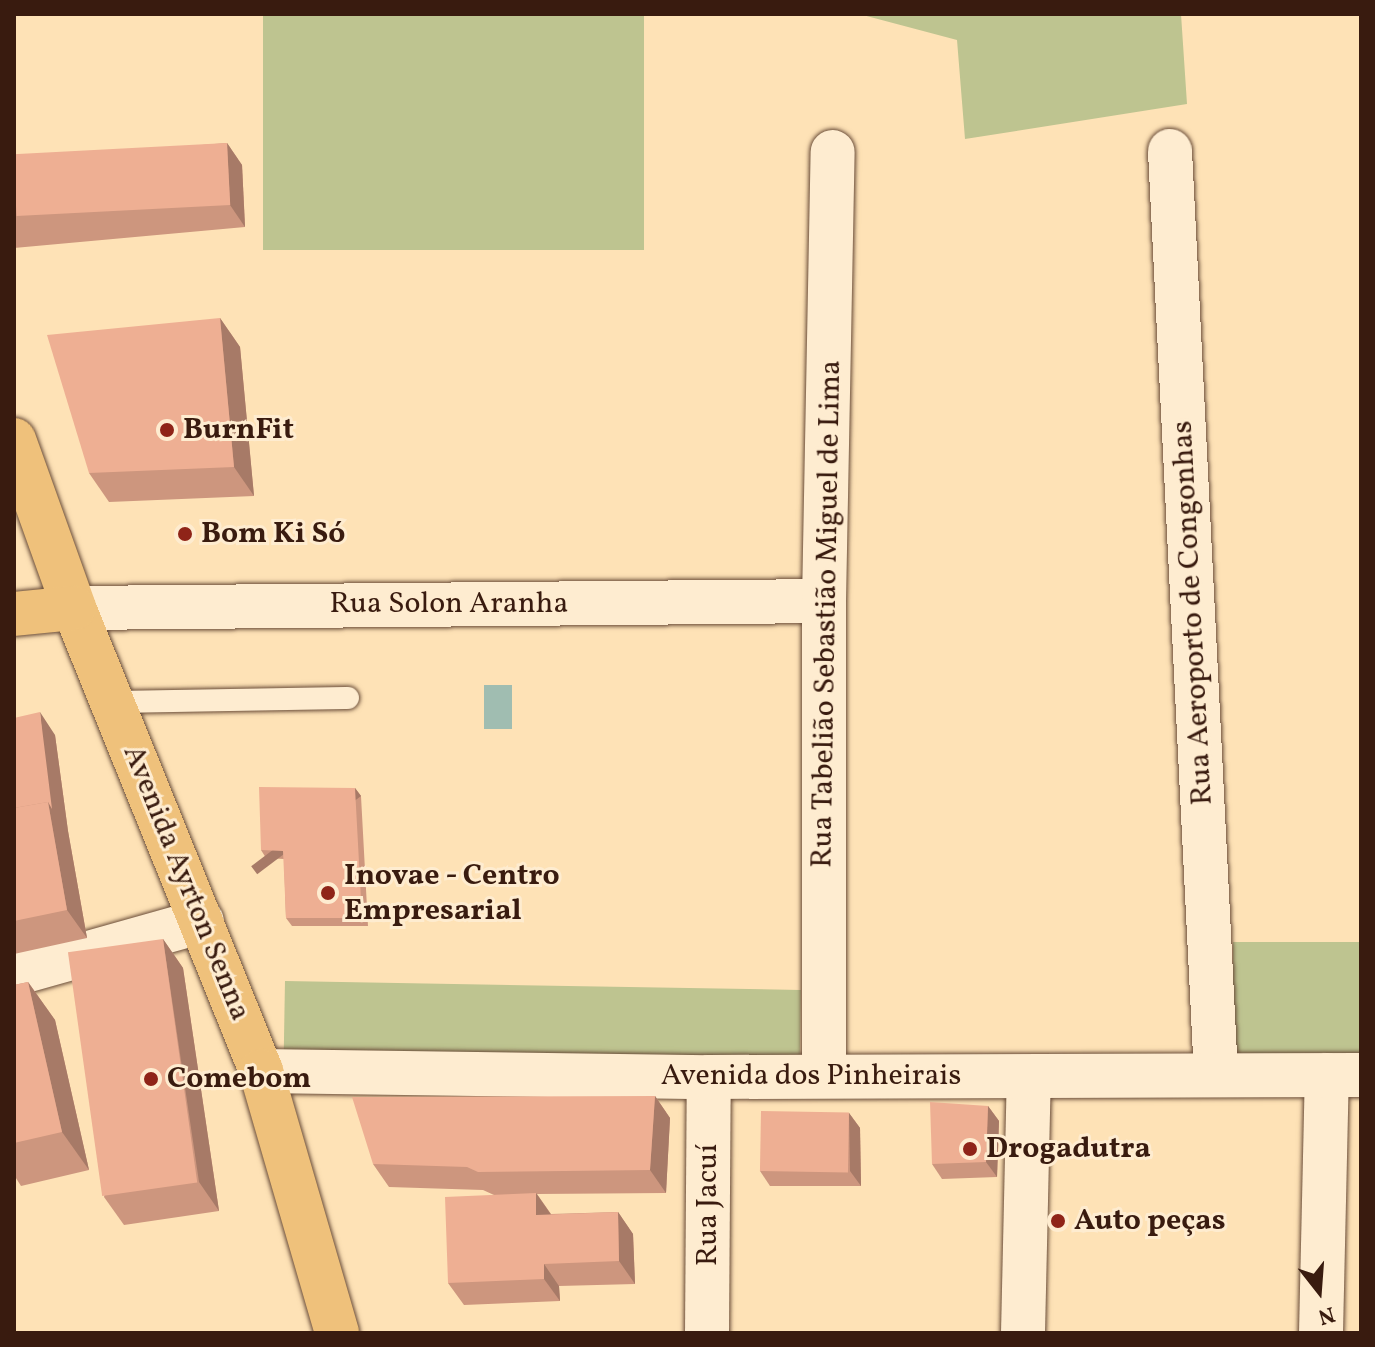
<!DOCTYPE html>
<meta charset="utf-8">
<style>
body{margin:0}
#map{position:relative;width:1375px;height:1347px;overflow:hidden;background:#fee2b6;font-family:Vollkorn,serif}
div>[style]{position:absolute}
.green>*{inset:0;background:#bec490;transform-origin:0 0}
.water>*{inset:0;background:#a0bdb1;transform-origin:0 0}
.roads{filter:drop-shadow(0 0 2px #6a4d39) drop-shadow(0 0 2px #6a4d39)}
.service>*{height:22px;margin:-11px;padding:0 11px;transform-origin:11px;border-radius:11px;background:#feecd0}
.minor>*{height:44px;margin:-22px;padding:0 22px;transform-origin:22px;border-radius:22px;background:#feecd0}
.secondary>*{height:44px;margin:-22px;padding:0 22px;transform-origin:22px;border-radius:22px;background:#feecd0}
.primary>*{height:44px;margin:-22px;padding:0 22px;transform-origin:22px;border-radius:22px;background:#efc17b}
.wall>*{inset:0;background:#cd967e}
.shaded-wall>*{inset:0;background:#a77a67;transform-origin:0 0}
.building>*{inset:0;background:#eeaf93;transform-origin:0 0}
.dots>*{width:22px;height:22px;translate:-50% -50%;box-sizing:border-box;border:4px solid #feecd0;border-radius:50%}
span{translate:-50% -50%;white-space:nowrap;text-align:center;line-height:1.15;-webkit-text-stroke:6px #feecd0;paint-order:stroke}
.poi-label{font-size:30px;color:#391b0f;font-weight:700}
.left{translate:0 -50%;text-align:left}
.street-label{font-size:30px;color:#391b0f}
.frame{position:absolute;inset:0;border:16px solid #391b0f;pointer-events:none}
.north{position:absolute;left:1279px;top:1251px;width:80px;height:80px;-webkit-text-stroke:6px #feecd0;paint-order:stroke;rotate:163deg;font-size:22px;font-weight:700;line-height:32px;text-align:center;color:#391b0f}
.north::after{content:'';display:block;margin:auto;width:28px;height:36px;background:#391b0f;clip-path:polygon(50% 0,100% 100%,50% 72%,0 100%)}
</style>
<div id="map">
<div class="green">
<i style="left:263px;top:14px;width:381px;height:236px"></i>
<i style="clip-path:polygon(859px 14px,1181px 14px,1187px 104px,965px 139px,957px 40px)"></i>
<i style="left:1361px;top:942px;width:113px;height:128px;rotate:90deg"></i>
<i style="left:285px;top:981px;width:516px;height:79px;rotate:1deg"></i>
</div>
<div class="water">
<i style="left:484px;top:685px;width:28px;height:44px"></i>
</div>
<div class="roads">
<div class="service">
<i style="left:113px;top:702px;width:235px;rotate:-1deg"></i>
</div>
<div class="minor">
<i style="left:1170px;top:151px;width:925px;rotate:87.15deg"></i>
<i style="left:74px;top:608px;width:750px;rotate:-0.53deg"></i>
<i style="left:14px;top:974px;width:195px;rotate:-15.7deg"></i>
<i style="left:824px;top:1075px;width:474px;rotate:-90deg"></i>
<i style="left:824px;top:601px;width:449px;rotate:-88.9deg"></i>
<i style="left:707px;top:1333px;width:256px;rotate:-89.6deg"></i>
<i style="left:1023px;top:1333px;width:256px;rotate:-88.7deg"></i>
<i style="left:1321px;top:1333px;width:258px;rotate:-88.7deg"></i>
</div>
<div class="secondary">
<i style="left:261px;top:1071px;width:448px;rotate:0.8deg"></i>
<i style="left:709px;top:1077px;width:652px;rotate:-0.18deg"></i>
</div>
<div class="primary">
<i style="left:14px;top:440px;width:178px;rotate:70.3deg"></i>
<i style="left:74px;top:608px;width:499px;rotate:68deg"></i>
<i style="left:261px;top:1071px;width:273px;rotate:73.8deg"></i>
<i style="left:14px;top:614px;width:60px;rotate:-5.7deg"></i>
</div>
</div>
<div class="wall">
<i style="clip-path:polygon(227px 143px,242px 165px,245px 227px,14px 248px,14px 160px)"></i>
<i style="clip-path:polygon(220px 318px,240px 347px,254px 496px,109px 502px,89px 473px)"></i>
<i style="clip-path:polygon(14px 718px,55px 735px,68px 831px,87px 938px,14px 954px)"></i>
<i style="clip-path:polygon(355px 788px,361px 796px,368px 926px,292px 926px,286px 918px,284px 859px,266px 858px,261px 850px)"></i>
<i style="clip-path:polygon(163px 939px,183px 968px,219px 1211px,124px 1225px,104px 1197px)"></i>
<i style="clip-path:polygon(28px 982px,55px 1020px,89px 1170px,21px 1186px,14px 1175px,14px 985px)"></i>
<i style="clip-path:polygon(655px 1096px,670px 1118px,666px 1193px,537px 1194px,551px 1214px,618px 1212px,633px 1234px,635px 1284px,559px 1286px,560px 1301px,464px 1305px,448px 1283px,494px 1195px,483px 1190px,389px 1187px,373px 1164px)"></i>
<i style="clip-path:polygon(988px 1106px,999px 1121px,997px 1177px,942px 1179px,932px 1164px)"></i>
<i style="clip-path:polygon(849px 1113px,860px 1128px,861px 1186px,770px 1186px,760px 1171px)"></i>
</div>
<div class="shaded-wall">
<i style="clip-path:polygon(227px 143px,242px 165px,245px 227px,230px 205px)"></i>
<i style="clip-path:polygon(220px 318px,240px 347px,254px 496px,234px 467px)"></i>
<i style="clip-path:polygon(40px 712px,55px 735px,68px 831px,87px 938px,67px 910px,48px 802px)"></i>
<i style="left:355px;top:788px;width:10px;height:130px;rotate:53deg"></i>
<i style="clip-path:polygon(163px 939px,183px 968px,219px 1211px,199px 1182px)"></i>
<i style="clip-path:polygon(28px 982px,55px 1020px,89px 1170px,62px 1132px)"></i>
<i style="clip-path:polygon(655px 1096px,670px 1118px,666px 1193px,650px 1170px)"></i>
<i style="clip-path:polygon(988px 1106px,999px 1121px,997px 1177px,986px 1162px)"></i>
<i style="clip-path:polygon(849px 1113px,860px 1128px,861px 1186px,850px 1171px)"></i>
<i style="clip-path:polygon(536px 1193px,552px 1216px,536px 1215px)"></i>
<i style="clip-path:polygon(618px 1212px,633px 1234px,635px 1284px,619px 1261px)"></i>
<i style="clip-path:polygon(544px 1264px,559px 1286px,560px 1301px,544px 1279px)"></i>
</div>
<div class="building">
<i style="left:227px;top:143px;width:62px;height:214px;rotate:87deg"></i>
<i style="clip-path:polygon(220px 318px,234px 467px,89px 473px,47px 335px)"></i>
<i style="clip-path:polygon(40px 712px,52px 809px,48px 802px,14px 808px,14px 718px)"></i>
<i style="clip-path:polygon(259px 787px,355px 788px,362px 918px,286px 918px,283px 851px,261px 850px)"></i>
<i style="clip-path:polygon(48px 802px,67px 910px,14px 921px,14px 808px)"></i>
<i style="left:163px;top:939px;width:246px;height:96px;rotate:82deg"></i>
<i style="clip-path:polygon(28px 982px,62px 1132px,14px 1143px,14px 985px)"></i>
<i style="clip-path:polygon(655px 1096px,650px 1170px,478px 1172px,467px 1167px,373px 1164px,352px 1097px)"></i>
<i style="clip-path:polygon(930px 1102px,988px 1106px,986px 1162px,932px 1164px)"></i>
<i style="left:761px;top:1111px;width:88px;height:60px;rotate:1deg"></i>
<i style="clip-path:polygon(536px 1193px,536px 1215px,618px 1212px,619px 1261px,544px 1264px,544px 1279px,448px 1283px,445px 1197px)"></i>
</div>
<div class="dots">
<i style="left:167px;top:430px;background:#8f2418"></i>
<i style="left:185px;top:534px;background:#8f2418"></i>
<i style="left:328px;top:893px;background:#8f2418"></i>
<i style="left:151px;top:1079px;background:#8f2418"></i>
<i style="left:970px;top:1149px;background:#8f2418"></i>
<i style="left:1058px;top:1221px;background:#8f2418"></i>
</div>
<div class="poi-label">
<span class="left" style="left:183px;top:430px">BurnFit</span>
<span class="left" style="left:201px;top:534px">Bom Ki Só</span>
<span class="left" style="left:344px;top:893px">Inovae - Centro<br>Empresarial</span>
<span class="left" style="left:167px;top:1079px">Comebom</span>
<span class="left" style="left:986px;top:1149px">Drogadutra</span>
<span class="left" style="left:1074px;top:1221px">Auto peças</span>
</div>
<div class="street-label">
<span style="left:449px;top:604px">Rua Solon Aranha</span>
<span style="left:1193px;top:613px;rotate:-93deg">Rua Aeroporto de Congonhas</span>
<span style="left:827px;top:614px;rotate:-89deg">Rua Tabelião Sebastião Miguel de Lima</span>
<span style="left:186px;top:883px;rotate:68deg">Avenida Ayrton Senna</span>
<span style="left:811px;top:1076px">Avenida dos Pinheirais</span>
<span style="left:708px;top:1205px;rotate:-90deg">Rua Jacuí</span>
</div>
<div class="frame"></div>
<div class="north">N</div>
</div>
